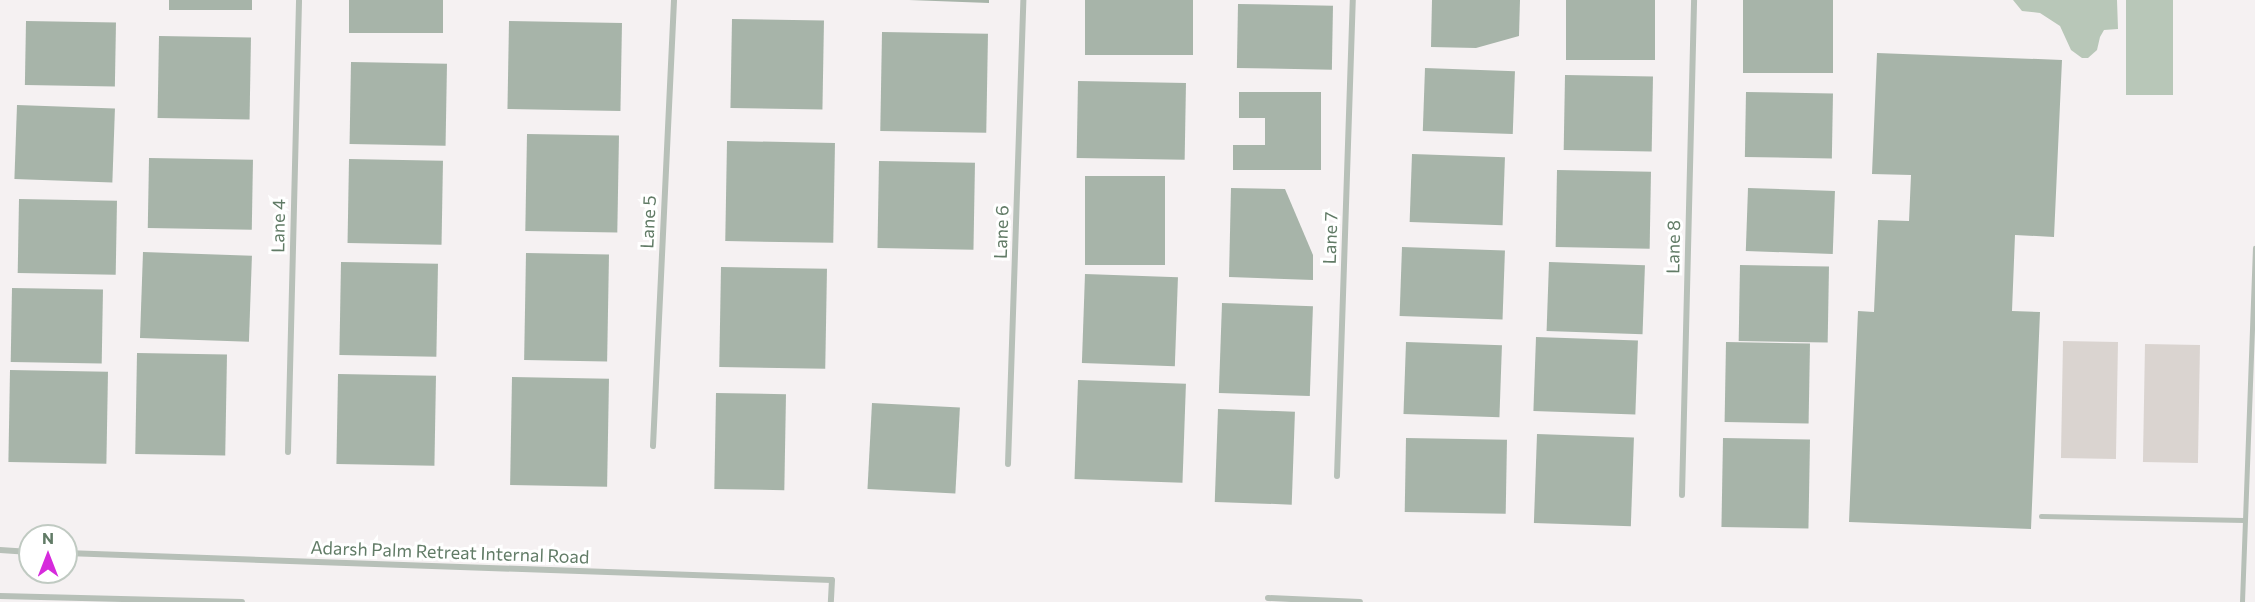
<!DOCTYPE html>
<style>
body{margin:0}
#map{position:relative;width:2255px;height:602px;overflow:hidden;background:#f5f1f2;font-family:Commissioner,sans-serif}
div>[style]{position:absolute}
.green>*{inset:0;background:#dad4d0;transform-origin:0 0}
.water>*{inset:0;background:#b8c7b8;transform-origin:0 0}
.building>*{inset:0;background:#a7b4a9;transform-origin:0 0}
.service>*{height:4.5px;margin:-2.25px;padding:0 2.25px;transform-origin:2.25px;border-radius:2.25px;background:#b7c0b8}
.minor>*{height:6px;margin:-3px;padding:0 3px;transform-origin:3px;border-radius:3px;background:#b7c0b8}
span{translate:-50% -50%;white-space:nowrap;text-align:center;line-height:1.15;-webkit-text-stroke:6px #fff;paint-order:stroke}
.street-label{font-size:18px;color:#617b66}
.north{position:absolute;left:18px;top:524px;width:60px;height:60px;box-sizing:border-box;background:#fff;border:2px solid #c0cac2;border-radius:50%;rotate:0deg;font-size:16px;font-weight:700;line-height:24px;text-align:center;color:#617b66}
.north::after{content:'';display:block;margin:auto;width:21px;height:27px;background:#d62adc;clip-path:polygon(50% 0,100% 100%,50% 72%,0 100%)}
</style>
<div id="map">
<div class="green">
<i style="left:2063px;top:341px;width:55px;height:117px;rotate:1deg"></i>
<i style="left:2145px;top:344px;width:55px;height:118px;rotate:1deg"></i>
</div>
<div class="water">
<i style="clip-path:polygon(2013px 0,2117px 0,2118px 29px,2104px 30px,2100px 37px,2097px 50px,2088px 58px,2082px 58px,2071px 50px,2060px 26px,2040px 13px,2022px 11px)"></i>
<i style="left:2126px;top:0;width:47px;height:95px"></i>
</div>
<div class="building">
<i style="left:169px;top:0;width:83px;height:10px"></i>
<i style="left:349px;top:0;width:94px;height:33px"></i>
<i style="clip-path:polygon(909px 0,989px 0,989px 3px)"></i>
<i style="left:1085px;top:0;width:108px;height:55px"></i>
<i style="clip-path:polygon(1432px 0,1520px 0,1519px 36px,1476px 48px,1431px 47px)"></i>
<i style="left:1566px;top:0;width:89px;height:60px"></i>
<i style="left:1743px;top:0;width:90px;height:73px"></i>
<i style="left:1238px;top:4px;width:95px;height:64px;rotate:1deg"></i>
<i style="left:732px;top:19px;width:92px;height:89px;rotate:1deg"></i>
<i style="left:26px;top:21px;width:90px;height:64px;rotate:1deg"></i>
<i style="left:509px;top:21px;width:113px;height:88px;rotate:1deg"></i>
<i style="left:882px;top:32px;width:106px;height:99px;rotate:1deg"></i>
<i style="left:159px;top:36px;width:92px;height:82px;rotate:1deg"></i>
<i style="clip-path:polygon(1877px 53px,2062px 60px,2054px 237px,2015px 235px,2012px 311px,2040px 312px,2031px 529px,1849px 522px,1858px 311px,1874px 312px,1878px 220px,1909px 221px,1911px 175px,1872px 174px)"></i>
<i style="left:351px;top:62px;width:96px;height:82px;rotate:1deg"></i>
<i style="left:1425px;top:68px;width:90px;height:63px;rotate:2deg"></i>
<i style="left:1565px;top:75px;width:88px;height:75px;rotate:1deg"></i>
<i style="left:1078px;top:81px;width:108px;height:77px;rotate:1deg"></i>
<i style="clip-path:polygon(1239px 92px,1321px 92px,1321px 170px,1233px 170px,1233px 145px,1265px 145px,1265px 118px,1239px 118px)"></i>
<i style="left:1746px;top:92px;width:87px;height:65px;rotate:1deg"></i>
<i style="left:17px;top:105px;width:98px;height:74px;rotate:2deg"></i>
<i style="left:527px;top:134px;width:92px;height:97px;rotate:1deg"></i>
<i style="left:727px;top:141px;width:108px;height:100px;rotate:1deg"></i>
<i style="left:1412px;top:154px;width:93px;height:68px;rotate:2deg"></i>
<i style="left:149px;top:158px;width:104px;height:70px;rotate:1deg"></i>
<i style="left:349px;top:159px;width:94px;height:84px;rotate:1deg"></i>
<i style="left:879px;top:161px;width:96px;height:87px;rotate:1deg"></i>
<i style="left:1557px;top:170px;width:94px;height:77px;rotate:1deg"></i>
<i style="left:1085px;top:176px;width:80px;height:89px"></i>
<i style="clip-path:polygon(1231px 188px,1285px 189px,1313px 255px,1313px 280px,1229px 277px)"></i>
<i style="left:1748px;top:188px;width:87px;height:63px;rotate:2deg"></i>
<i style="left:19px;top:199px;width:98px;height:74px;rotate:1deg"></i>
<i style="left:1402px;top:247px;width:103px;height:69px;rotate:2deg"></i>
<i style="left:143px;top:252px;width:109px;height:86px;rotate:2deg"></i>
<i style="left:526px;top:253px;width:83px;height:107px;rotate:1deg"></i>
<i style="left:341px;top:262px;width:97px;height:93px;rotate:1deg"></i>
<i style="left:1549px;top:262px;width:96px;height:69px;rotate:2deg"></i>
<i style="left:1740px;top:265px;width:89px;height:76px;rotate:1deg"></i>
<i style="left:721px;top:267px;width:106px;height:100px;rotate:1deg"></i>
<i style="left:1085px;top:274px;width:93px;height:89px;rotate:2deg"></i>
<i style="left:12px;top:288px;width:91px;height:74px;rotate:1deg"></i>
<i style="left:1222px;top:303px;width:91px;height:90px;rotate:2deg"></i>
<i style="left:1536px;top:337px;width:102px;height:74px;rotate:2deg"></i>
<i style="left:1406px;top:342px;width:96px;height:72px;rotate:2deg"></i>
<i style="left:1726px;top:342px;width:84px;height:80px;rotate:1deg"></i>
<i style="left:137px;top:353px;width:90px;height:101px;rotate:1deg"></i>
<i style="left:10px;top:370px;width:98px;height:92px;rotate:1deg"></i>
<i style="left:338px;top:374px;width:98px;height:90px;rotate:1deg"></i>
<i style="left:512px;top:377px;width:97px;height:108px;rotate:1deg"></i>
<i style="left:1078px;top:380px;width:108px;height:99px;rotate:2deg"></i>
<i style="left:716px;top:393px;width:70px;height:96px;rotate:1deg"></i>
<i style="left:872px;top:403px;width:88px;height:86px;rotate:3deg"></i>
<i style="left:1218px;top:409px;width:77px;height:93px;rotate:2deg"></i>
<i style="left:1537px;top:434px;width:97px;height:89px;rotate:2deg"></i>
<i style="left:1406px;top:438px;width:101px;height:74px;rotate:1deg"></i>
<i style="left:1723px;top:438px;width:87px;height:89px;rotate:1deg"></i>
</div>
<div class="service">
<i style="left:2041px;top:516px;width:203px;rotate:1.1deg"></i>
<i style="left:2242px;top:602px;width:354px;rotate:-87.9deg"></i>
</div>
<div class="minor">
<i style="left:653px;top:446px;width:446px;rotate:-87.3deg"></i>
<i style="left:288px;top:452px;width:452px;rotate:-88.6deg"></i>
<i style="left:1008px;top:464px;width:464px;rotate:-88.1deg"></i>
<i style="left:1337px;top:476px;width:476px;rotate:-88.1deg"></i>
<i style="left:1682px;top:495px;width:495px;rotate:-88.6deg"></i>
<i style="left:0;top:550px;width:30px;rotate:4deg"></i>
<i style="left:66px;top:553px;width:766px;rotate:2.02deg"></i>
<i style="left:832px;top:580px;width:22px;rotate:93deg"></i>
<i style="left:0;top:596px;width:242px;rotate:1.4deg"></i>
<i style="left:1268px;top:598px;width:92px;rotate:2.5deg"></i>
</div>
<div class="street-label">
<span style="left:648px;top:222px;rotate:-87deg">Lane 5</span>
<span style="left:278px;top:226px;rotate:-89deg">Lane 4</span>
<span style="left:1001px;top:232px;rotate:-88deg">Lane 6</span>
<span style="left:1330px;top:238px;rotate:-88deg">Lane 7</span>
<span style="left:1673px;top:247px;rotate:-89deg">Lane 8</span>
<span style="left:450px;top:552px;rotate:2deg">Adarsh Palm Retreat Internal Road</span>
</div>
<div class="north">N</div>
</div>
